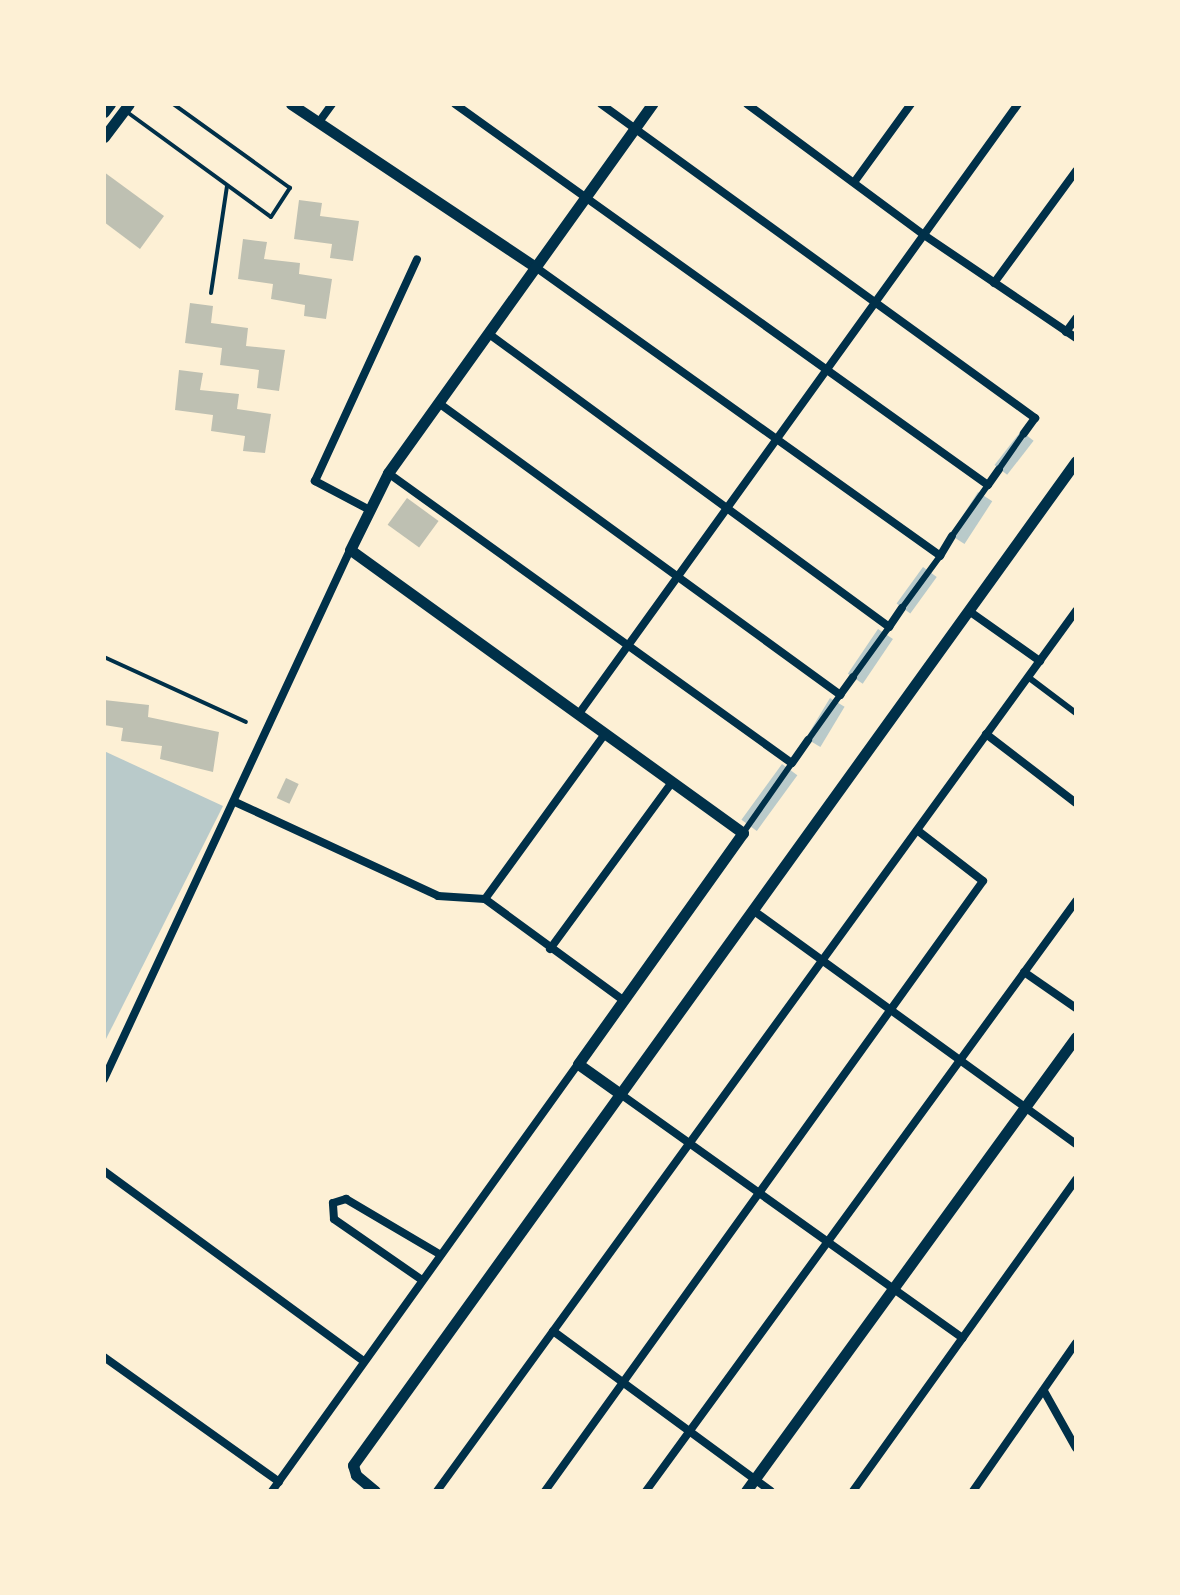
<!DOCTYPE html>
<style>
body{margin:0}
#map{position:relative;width:1180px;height:1595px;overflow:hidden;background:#fdf0d5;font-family:"Zilla Slab",serif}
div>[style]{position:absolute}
.green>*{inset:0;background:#b9caca;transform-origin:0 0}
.building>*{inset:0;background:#bec0b2;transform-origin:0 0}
.service>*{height:4px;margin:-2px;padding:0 2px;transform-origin:2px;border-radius:2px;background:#003049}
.pedestrian>*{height:6px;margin:-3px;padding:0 3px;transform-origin:3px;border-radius:3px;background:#003049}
.minor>*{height:8px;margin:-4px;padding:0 4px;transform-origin:4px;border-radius:4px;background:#003049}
.tertiary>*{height:11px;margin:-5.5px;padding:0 5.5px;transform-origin:5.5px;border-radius:5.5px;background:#003049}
span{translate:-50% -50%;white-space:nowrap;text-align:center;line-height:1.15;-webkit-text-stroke:8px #fdf0d5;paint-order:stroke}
.frame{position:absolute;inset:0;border:106px solid #fdf0d5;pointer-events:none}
</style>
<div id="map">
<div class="green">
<i style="left:1021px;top:431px;width:16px;height:43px;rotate:38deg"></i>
<i style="left:978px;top:492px;width:17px;height:51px;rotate:33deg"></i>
<i style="left:923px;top:567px;width:17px;height:45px;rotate:36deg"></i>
<i style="left:878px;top:629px;width:18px;height:54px;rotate:34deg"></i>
<i style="left:830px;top:698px;width:17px;height:47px;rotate:31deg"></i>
<i style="clip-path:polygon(104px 751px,223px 806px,104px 1043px)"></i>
<i style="left:782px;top:764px;width:19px;height:69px;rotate:36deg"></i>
</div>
<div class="building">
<i style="clip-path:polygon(104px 172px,164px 216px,140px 249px,104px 222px)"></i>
<i style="clip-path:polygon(299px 200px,322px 203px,320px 216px,359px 221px,353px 261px,330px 258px,332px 244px,294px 239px)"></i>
<i style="clip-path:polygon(243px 239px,267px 242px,264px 259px,300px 263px,299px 274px,332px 279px,326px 319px,304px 316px,305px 305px,271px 299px,273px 284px,238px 279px)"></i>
<i style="clip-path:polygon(190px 303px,213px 306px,211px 323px,248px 328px,246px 346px,285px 350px,279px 391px,257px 388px,259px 370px,220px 365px,222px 348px,185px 343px)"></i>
<i style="clip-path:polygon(179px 370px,203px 373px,200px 390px,239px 394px,237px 409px,271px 414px,265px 453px,243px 451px,245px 436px,211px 431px,213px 415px,175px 410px)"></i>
<i style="left:407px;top:498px;width:39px;height:33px;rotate:36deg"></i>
<i style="clip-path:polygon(104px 700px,149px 705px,148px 717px,219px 732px,213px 772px,160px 759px,162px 746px,121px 741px,123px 728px,104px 725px)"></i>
<i style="left:286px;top:778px;width:14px;height:22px;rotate:25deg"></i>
</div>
<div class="service">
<i style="left:127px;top:112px;width:178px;rotate:36.1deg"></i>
<i style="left:271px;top:217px;width:35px;rotate:-57deg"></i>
<i style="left:290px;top:188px;width:144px;rotate:-144.3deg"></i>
<i style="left:211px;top:293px;width:108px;rotate:-81.5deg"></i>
<i style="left:104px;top:657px;width:156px;rotate:24.6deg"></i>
</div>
<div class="pedestrian">
<i style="left:999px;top:469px;width:44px;rotate:-55.2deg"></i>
<i style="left:952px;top:536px;width:62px;rotate:-54.8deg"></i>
<i style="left:902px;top:608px;width:64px;rotate:-53.8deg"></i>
<i style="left:853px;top:677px;width:62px;rotate:-54.2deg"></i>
<i style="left:1028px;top:677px;width:60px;rotate:36.9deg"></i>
<i style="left:808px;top:740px;width:55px;rotate:-54.6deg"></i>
<i style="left:743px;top:833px;width:85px;rotate:-55deg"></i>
</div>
<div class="minor">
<i style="left:455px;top:104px;width:655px;rotate:35.56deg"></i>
<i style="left:988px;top:485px;width:19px;rotate:-55deg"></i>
<i style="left:601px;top:104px;width:536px;rotate:35.89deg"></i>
<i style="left:1035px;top:418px;width:19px;rotate:126deg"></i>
<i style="left:747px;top:104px;width:220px;rotate:36.5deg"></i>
<i style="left:924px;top:235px;width:184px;rotate:34.1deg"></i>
<i style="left:319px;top:122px;width:22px;rotate:-54deg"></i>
<i style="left:855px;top:181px;width:95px;rotate:-54deg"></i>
<i style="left:534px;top:266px;width:499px;rotate:35.5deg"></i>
<i style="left:940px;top:556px;width:23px;rotate:-59deg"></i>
<i style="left:994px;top:283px;width:139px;rotate:-53.8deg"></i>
<i style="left:1066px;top:332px;width:17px;rotate:-54deg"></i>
<i style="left:489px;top:334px;width:496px;rotate:36.2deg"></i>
<i style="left:889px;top:627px;width:23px;rotate:-56deg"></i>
<i style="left:440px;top:404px;width:495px;rotate:36deg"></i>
<i style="left:840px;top:695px;width:22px;rotate:-54deg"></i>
<i style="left:388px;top:473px;width:497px;rotate:35.7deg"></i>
<i style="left:792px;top:763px;width:28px;rotate:-55deg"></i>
<i style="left:366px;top:508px;width:58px;rotate:-152.1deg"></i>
<i style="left:315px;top:481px;width:244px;rotate:-65.3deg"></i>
<i style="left:969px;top:611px;width:87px;rotate:35.2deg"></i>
<i style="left:578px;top:715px;width:753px;rotate:-54.24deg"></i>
<i style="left:986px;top:734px;width:113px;rotate:37.5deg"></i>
<i style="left:235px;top:802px;width:224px;rotate:24.8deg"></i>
<i style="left:438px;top:896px;width:47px;rotate:3.7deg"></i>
<i style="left:485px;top:899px;width:203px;rotate:-54deg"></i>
<i style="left:485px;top:899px;width:171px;rotate:36.2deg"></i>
<i style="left:754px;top:911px;width:397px;rotate:35.9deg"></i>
<i style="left:550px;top:949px;width:203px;rotate:-53.8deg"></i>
<i style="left:1024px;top:972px;width:63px;rotate:34.7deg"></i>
<i style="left:104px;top:1079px;width:583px;rotate:-65.06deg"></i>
<i style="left:619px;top:1093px;width:422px;rotate:35.5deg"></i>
<i style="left:104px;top:1171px;width:322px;rotate:36.2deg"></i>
<i style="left:422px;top:1280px;width:107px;rotate:-145.3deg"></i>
<i style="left:334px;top:1219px;width:16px;rotate:-94deg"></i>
<i style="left:333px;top:1203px;width:14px;rotate:-17deg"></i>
<i style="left:346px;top:1199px;width:110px;rotate:30.5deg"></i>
<i style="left:553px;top:1331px;width:270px;rotate:36.3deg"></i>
<i style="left:104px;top:1357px;width:215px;rotate:35.5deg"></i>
<i style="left:1044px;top:1391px;width:65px;rotate:60.7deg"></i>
<i style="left:272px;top:1491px;width:525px;rotate:-54.37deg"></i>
<i style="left:437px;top:1491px;width:1088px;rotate:-54.02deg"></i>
<i style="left:545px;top:1491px;width:751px;rotate:-54.32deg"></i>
<i style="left:983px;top:881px;width:83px;rotate:-142.3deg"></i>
<i style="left:646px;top:1491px;width:730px;rotate:-53.91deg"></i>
<i style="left:853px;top:1491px;width:383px;rotate:-54.4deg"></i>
<i style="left:973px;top:1491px;width:180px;rotate:-55.2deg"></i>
</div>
<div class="tertiary">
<i style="left:291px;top:104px;width:292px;rotate:33.7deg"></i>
<i style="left:104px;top:112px;width:10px;rotate:-53deg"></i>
<i style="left:104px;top:137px;width:41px;rotate:-52.9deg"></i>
<i style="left:619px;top:1093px;width:50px;rotate:-144.7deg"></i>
<i style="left:578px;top:1064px;width:284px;rotate:-54.5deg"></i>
<i style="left:743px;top:833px;width:484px;rotate:-144.2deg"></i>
<i style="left:350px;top:550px;width:86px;rotate:-63.7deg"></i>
<i style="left:388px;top:473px;width:454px;rotate:-54.4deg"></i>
<i style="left:375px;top:1491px;width:25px;rotate:-140deg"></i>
<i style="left:356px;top:1475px;width:10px;rotate:-107deg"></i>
<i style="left:353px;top:1465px;width:1237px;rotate:-54.24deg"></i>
<i style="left:746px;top:1491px;width:561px;rotate:-53.99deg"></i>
</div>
<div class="frame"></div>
</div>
